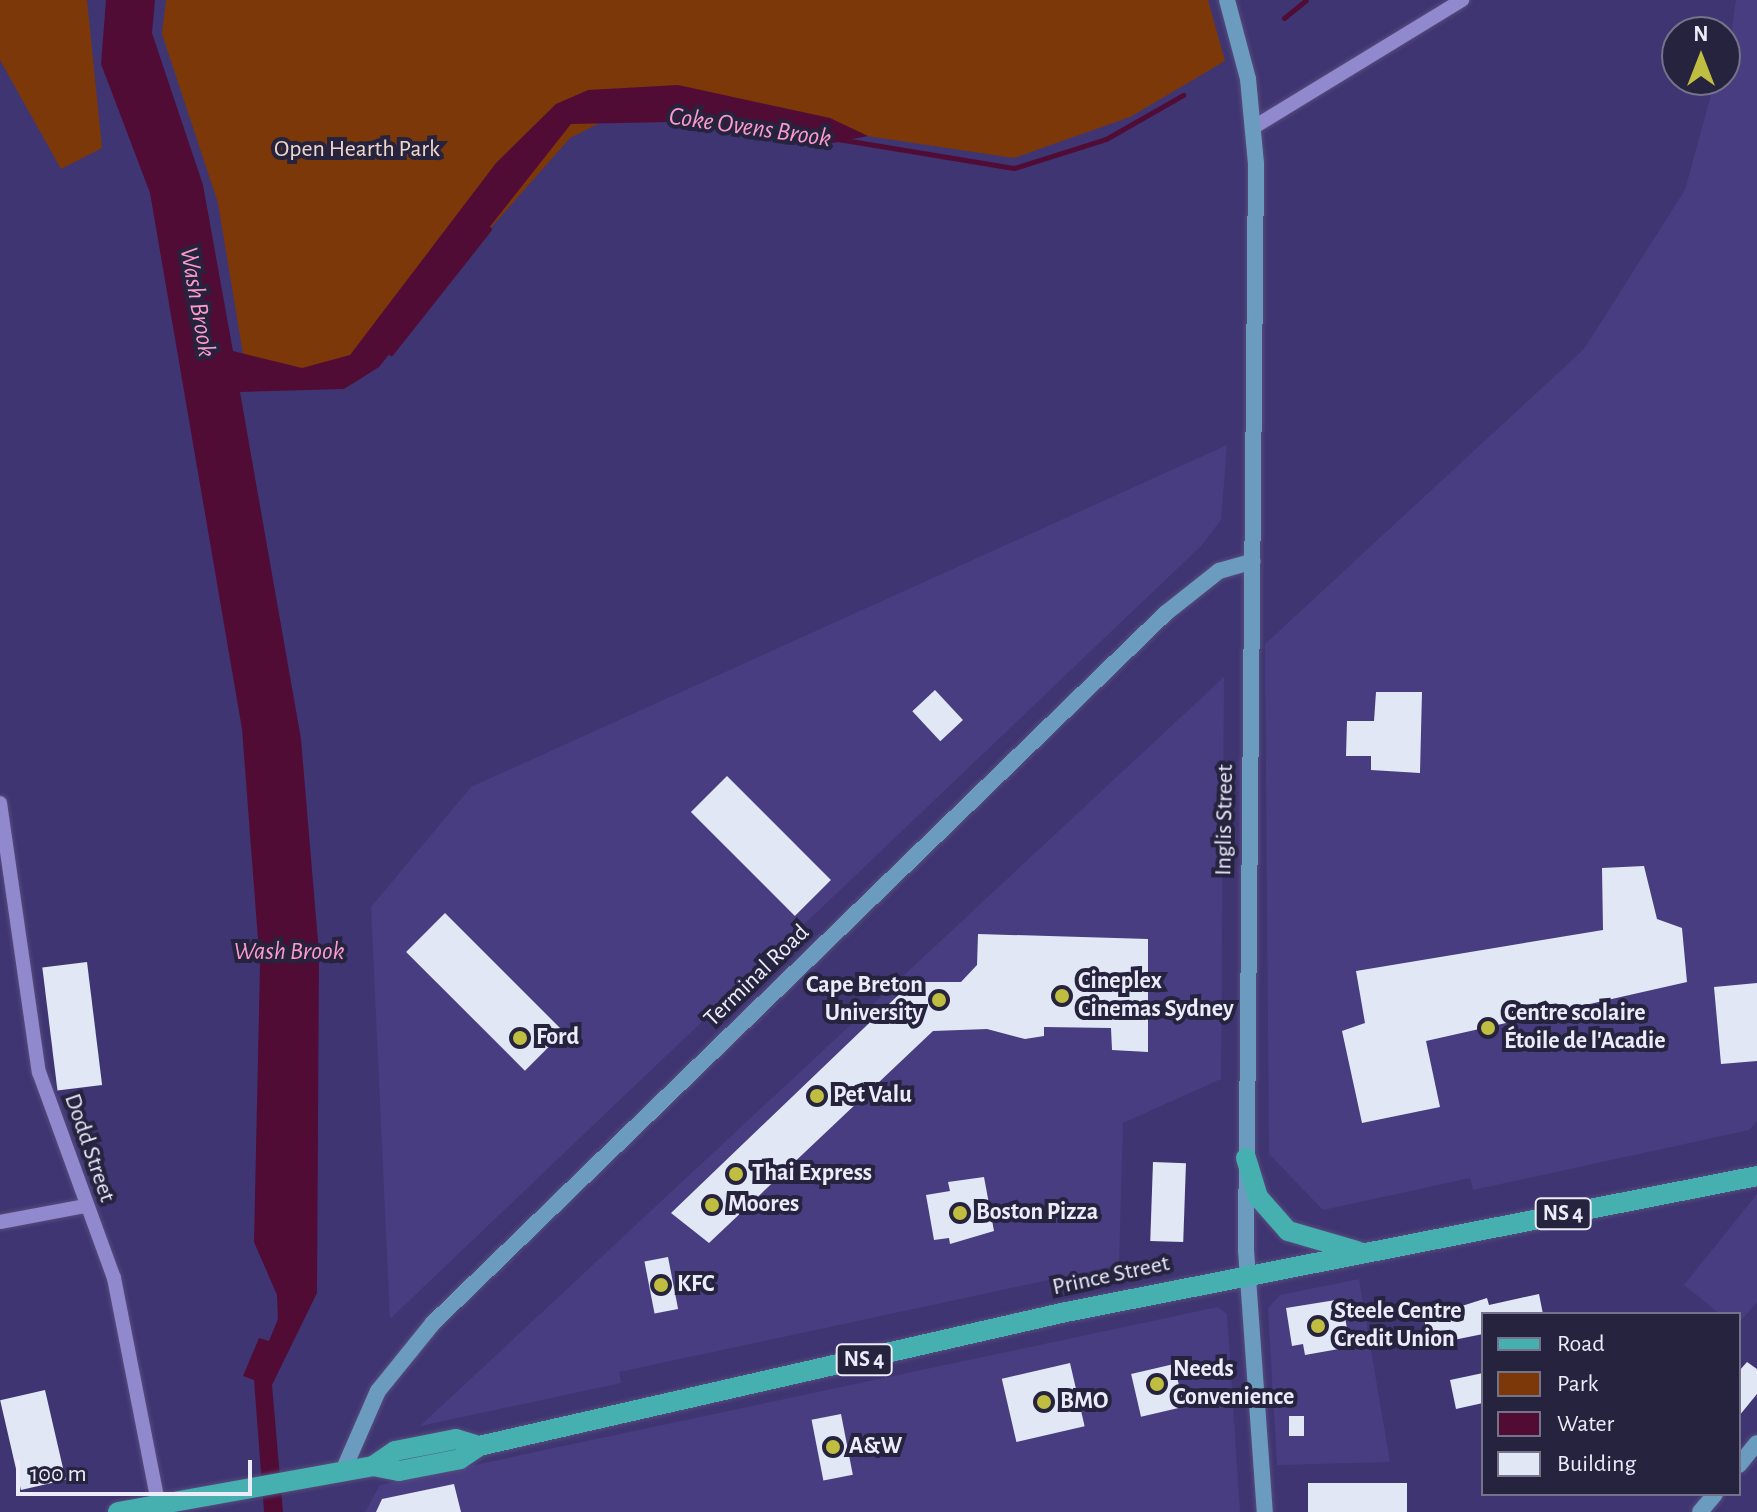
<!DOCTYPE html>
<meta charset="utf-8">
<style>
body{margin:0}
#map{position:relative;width:1757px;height:1512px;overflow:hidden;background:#3f3572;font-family:"Alegreya Sans",sans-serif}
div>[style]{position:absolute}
.built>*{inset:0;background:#493d82}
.green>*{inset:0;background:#7d3809}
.water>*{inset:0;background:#510c36}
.stream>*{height:5px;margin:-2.5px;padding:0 2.5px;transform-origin:2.5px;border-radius:2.5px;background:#510c36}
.building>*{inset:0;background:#e1e7f5;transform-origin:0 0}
.roads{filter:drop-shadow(0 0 2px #564c7d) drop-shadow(0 0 2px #564c7d)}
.street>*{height:14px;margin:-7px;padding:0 7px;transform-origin:7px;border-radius:7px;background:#9189ce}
.secondary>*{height:16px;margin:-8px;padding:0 8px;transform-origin:8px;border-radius:8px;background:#6b9cbf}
.primary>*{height:20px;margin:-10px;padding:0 10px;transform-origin:10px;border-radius:10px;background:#45b0af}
.dots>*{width:22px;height:22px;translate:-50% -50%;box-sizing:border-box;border:4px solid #26233e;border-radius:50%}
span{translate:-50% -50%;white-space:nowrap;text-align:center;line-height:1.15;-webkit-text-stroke:8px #26233e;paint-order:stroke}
.shield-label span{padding:2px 6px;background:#26233e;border:2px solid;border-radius:6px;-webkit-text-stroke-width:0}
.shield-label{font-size:22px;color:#ecebfa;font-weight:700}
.park-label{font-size:24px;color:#efd6c9}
.street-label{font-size:24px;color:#ecebfa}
.poi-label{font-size:24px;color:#ecebfa;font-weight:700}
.left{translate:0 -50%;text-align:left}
.right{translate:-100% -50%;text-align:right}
.water-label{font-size:26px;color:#fc9acc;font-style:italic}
.legend{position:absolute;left:1481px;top:1312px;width:260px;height:184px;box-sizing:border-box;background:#26233e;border:2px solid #757389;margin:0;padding:10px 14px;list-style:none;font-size:24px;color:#ecebfa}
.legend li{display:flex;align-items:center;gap:16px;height:40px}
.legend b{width:40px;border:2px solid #757389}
.north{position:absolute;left:1661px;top:16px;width:80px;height:80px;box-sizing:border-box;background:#26233e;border:2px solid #757389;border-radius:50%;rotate:0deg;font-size:22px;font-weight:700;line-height:32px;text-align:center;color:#ecebfa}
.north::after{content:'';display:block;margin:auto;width:28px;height:36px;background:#c0be41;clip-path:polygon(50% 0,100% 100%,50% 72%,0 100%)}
.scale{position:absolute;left:16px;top:1460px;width:236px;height:36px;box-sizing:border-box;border:4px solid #ecebfa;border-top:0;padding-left:10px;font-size:24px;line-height:28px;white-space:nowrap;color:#ecebfa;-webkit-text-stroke:6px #26233e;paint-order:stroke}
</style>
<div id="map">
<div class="built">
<i style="clip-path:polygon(1736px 0,1757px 0,1757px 1121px,1749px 1130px,1473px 1190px,1470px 1178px,1323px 1210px,1269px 1154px,1265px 644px,1584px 349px,1685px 190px,1715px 80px,1725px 80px)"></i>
<i style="clip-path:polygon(1227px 445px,1221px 520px,1201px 546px,390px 1319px,371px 907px,471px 787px)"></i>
<i style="clip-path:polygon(1224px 677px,1221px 1079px,1123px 1123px,1119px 1265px,619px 1372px,621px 1383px,420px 1426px)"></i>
<i style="clip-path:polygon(1757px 1194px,1757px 1302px,1739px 1323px,1739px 1314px,1720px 1314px,1684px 1285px)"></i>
<i style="clip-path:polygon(1359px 1279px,1390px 1462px,1277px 1465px,1268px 1308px,1280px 1295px)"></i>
<i style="clip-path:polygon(1218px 1307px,1227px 1314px,1240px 1512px,365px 1512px,380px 1485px)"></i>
</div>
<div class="green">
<i style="clip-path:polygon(0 0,87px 0,102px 148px,61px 169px,0 60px)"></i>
<i style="clip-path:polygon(166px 0,1208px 0,1225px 61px,1130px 117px,1014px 158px,668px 106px,631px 107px,570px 138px,376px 358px,309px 374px,244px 360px,218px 203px,162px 34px)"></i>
</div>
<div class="water">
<i style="clip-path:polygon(106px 0,155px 0,152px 33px,203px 185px,233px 351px,302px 368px,350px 355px,496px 163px,556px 104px,588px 90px,678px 85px,830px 118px,868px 136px,822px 145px,668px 122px,571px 124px,379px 367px,344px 389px,240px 392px,301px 739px,319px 953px,317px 1293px,272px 1385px,283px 1512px,264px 1512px,254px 1380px,243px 1376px,259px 1338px,269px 1341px,278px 1319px,277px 1295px,254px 1242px,260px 966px,242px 729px,150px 193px,101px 64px)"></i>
</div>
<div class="stream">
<i style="left:1284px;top:18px;width:28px;rotate:-39deg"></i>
<i style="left:838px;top:139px;width:178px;rotate:9.4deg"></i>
<i style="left:1014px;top:168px;width:96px;rotate:-17.5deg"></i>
<i style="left:1106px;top:139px;width:89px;rotate:-29.7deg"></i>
<i style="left:391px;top:353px;width:158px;rotate:-51.7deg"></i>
</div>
<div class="building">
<i style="left:935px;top:690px;width:41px;height:31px;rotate:47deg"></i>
<i style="clip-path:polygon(1376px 692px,1422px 692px,1420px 773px,1371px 770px,1371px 756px,1346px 756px,1347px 721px,1374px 721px)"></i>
<i style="left:727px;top:776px;width:147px;height:51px;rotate:45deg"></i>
<i style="clip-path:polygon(1644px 866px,1657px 919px,1682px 928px,1687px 982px,1426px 1041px,1440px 1107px,1362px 1123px,1342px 1031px,1365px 1023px,1356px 971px,1603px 930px,1602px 868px)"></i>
<i style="left:445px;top:913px;width:168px;height:55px;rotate:45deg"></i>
<i style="clip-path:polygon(978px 934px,1148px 939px,1148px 1052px,1112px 1050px,1111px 1028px,1044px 1027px,1044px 1036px,1025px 1039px,987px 1029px,933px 1031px,709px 1243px,671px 1213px,912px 982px,961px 982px,977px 965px)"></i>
<i style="left:87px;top:962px;width:124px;height:45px;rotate:83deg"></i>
<i style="clip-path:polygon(1757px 983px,1757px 1061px,1721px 1064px,1714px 987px)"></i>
<i style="left:1153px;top:1162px;width:33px;height:79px;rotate:2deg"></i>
<i style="clip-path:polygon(984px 1177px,994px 1231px,950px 1244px,949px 1238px,934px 1240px,926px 1195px,950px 1191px,948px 1182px)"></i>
<i style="left:668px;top:1257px;width:53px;height:24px;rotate:79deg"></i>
<i style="clip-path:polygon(1539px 1294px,1543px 1314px,1483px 1314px,1483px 1334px,1429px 1345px,1424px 1318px,1487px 1298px,1489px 1305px)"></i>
<i style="clip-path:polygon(1342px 1299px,1350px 1347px,1305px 1355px,1303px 1344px,1292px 1346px,1286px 1308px)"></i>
<i style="clip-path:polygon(1747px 1362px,1757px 1369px,1757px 1394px,1739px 1416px,1739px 1371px)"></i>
<i style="left:1070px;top:1363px;width:65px;height:70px;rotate:77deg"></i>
<i style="left:1174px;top:1364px;width:44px;height:44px;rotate:77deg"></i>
<i style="clip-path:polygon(1483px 1373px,1483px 1403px,1456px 1409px,1450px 1380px)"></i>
<i style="left:45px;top:1390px;width:92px;height:46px;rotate:77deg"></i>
<i style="left:841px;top:1414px;width:62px;height:30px;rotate:79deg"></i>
<i style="left:1289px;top:1416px;width:15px;height:20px"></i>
<i style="left:1407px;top:1483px;width:29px;height:99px;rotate:90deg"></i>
<i style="clip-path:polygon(454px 1484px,461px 1512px,376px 1512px,382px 1499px)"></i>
</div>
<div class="roads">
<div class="street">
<i style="left:1254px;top:127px;width:244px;rotate:-31.4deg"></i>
<i style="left:0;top:803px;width:272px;rotate:81.8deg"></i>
<i style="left:39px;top:1072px;width:219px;rotate:70deg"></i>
<i style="left:114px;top:1278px;width:229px;rotate:78.9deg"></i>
<i style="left:0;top:1222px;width:86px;rotate:-10.7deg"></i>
</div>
<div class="secondary">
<i style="left:1227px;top:0;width:82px;rotate:75.1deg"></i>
<i style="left:1248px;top:79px;width:85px;rotate:84.6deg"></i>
<i style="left:1256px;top:164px;width:1086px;rotate:90.53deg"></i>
<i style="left:1246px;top:1250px;width:263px;rotate:85.9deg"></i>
<i style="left:1739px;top:1465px;width:28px;rotate:-51deg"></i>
<i style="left:343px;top:1471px;width:87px;rotate:-66.4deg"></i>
<i style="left:378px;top:1391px;width:87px;rotate:-51deg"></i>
<i style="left:433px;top:1323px;width:1020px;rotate:-44.09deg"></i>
<i style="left:1166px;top:613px;width:68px;rotate:-38.4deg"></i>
<i style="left:1219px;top:571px;width:35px;rotate:-16deg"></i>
<i style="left:1700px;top:1512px;width:23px;rotate:-50deg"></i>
</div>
<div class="primary">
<i style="left:1246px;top:1158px;width:41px;rotate:72.9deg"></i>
<i style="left:1258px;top:1197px;width:45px;rotate:48.6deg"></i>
<i style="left:1288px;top:1231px;width:72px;rotate:16.2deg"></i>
<i style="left:373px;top:1466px;width:27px;rotate:-34deg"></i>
<i style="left:395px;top:1451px;width:62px;rotate:-11.1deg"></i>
<i style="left:456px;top:1439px;width:24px;rotate:17deg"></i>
<i style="left:118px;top:1512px;width:259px;rotate:-10.2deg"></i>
<i style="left:373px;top:1466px;width:26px;rotate:11deg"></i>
<i style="left:399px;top:1471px;width:62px;rotate:-11.1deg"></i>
<i style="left:460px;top:1459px;width:23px;rotate:-34deg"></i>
<i style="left:479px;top:1446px;width:602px;rotate:-12.86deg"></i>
<i style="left:1066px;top:1312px;width:704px;rotate:-11.13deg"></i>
</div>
</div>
<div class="dots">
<i style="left:1062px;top:996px;background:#c0be41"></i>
<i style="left:939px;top:1000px;background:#c0be41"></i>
<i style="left:1488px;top:1028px;background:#c0be41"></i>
<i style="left:520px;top:1038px;background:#c0be41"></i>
<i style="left:817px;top:1096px;background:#c0be41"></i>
<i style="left:736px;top:1174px;background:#c0be41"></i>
<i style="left:712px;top:1205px;background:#c0be41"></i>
<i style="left:960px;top:1213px;background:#c0be41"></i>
<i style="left:661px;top:1285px;background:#c0be41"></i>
<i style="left:1318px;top:1326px;background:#c0be41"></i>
<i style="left:1157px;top:1384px;background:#c0be41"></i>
<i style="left:1044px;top:1402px;background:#c0be41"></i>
<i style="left:833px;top:1447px;background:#c0be41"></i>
</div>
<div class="shield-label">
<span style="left:1563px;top:1214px">NS 4</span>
<span style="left:864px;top:1360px">NS 4</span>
</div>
<div class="park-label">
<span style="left:357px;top:150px">Open Hearth Park</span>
</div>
<div class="street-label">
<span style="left:1225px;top:820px;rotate:-89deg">Inglis Street</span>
<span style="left:757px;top:976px;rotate:-44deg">Terminal Road</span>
<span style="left:89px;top:1148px;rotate:71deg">Dodd Street</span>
<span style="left:1111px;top:1276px;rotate:-12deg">Prince Street</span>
</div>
<div class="poi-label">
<span class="left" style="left:1078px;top:996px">Cineplex<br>Cinemas Sydney</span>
<span class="right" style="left:923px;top:1000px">Cape Breton<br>University</span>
<span class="left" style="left:1504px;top:1028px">Centre scolaire<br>Étoile de l'Acadie</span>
<span class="left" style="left:536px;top:1038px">Ford</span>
<span class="left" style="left:833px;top:1096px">Pet Valu</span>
<span class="left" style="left:752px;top:1174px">Thai Express</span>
<span class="left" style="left:728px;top:1205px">Moores</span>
<span class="left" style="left:976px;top:1213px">Boston Pizza</span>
<span class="left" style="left:677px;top:1285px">KFC</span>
<span class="left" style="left:1334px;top:1326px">Steele Centre<br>Credit Union</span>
<span class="left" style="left:1173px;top:1384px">Needs<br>Convenience</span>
<span class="left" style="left:1060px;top:1402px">BMO</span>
<span class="left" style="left:849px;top:1447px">A&amp;W</span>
</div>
<div class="water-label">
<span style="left:750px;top:128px;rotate:8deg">Coke Ovens Brook</span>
<span style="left:197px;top:302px;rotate:80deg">Wash Brook</span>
<span style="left:289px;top:952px">Wash Brook</span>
</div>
<ul class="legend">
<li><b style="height:10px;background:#45b0af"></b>Road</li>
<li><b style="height:22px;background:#7d3809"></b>Park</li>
<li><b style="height:22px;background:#510c36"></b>Water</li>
<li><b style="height:22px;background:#e1e7f5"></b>Building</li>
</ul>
<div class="north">N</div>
<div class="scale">100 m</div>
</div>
